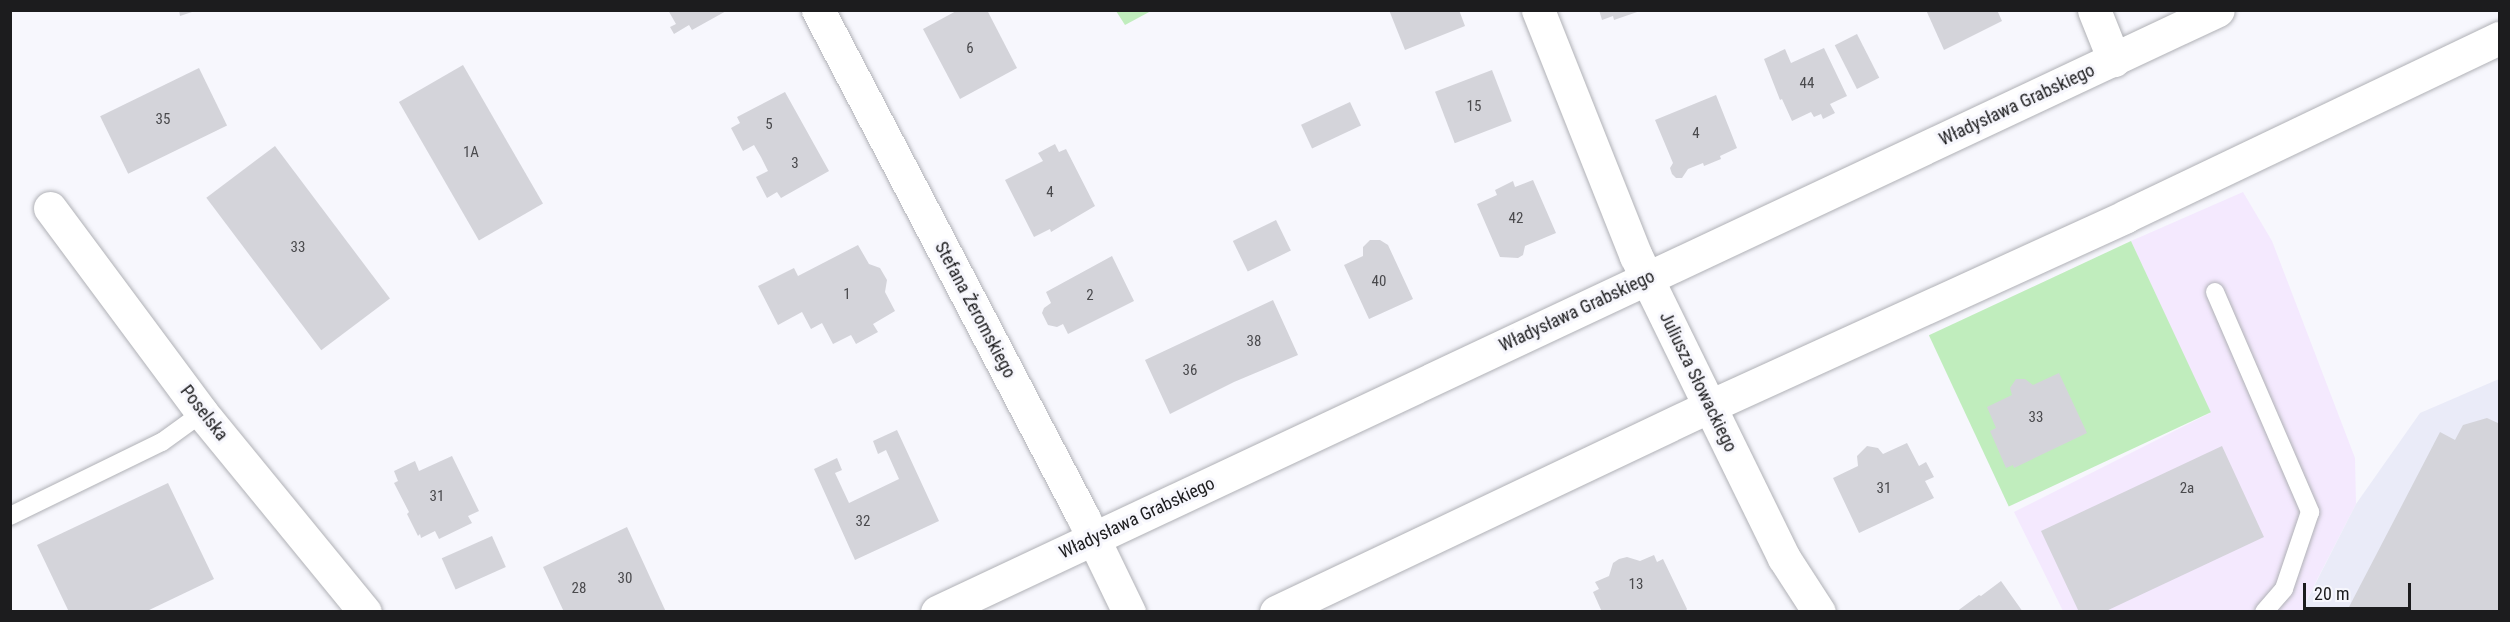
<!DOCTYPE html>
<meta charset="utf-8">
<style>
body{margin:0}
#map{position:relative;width:2510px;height:622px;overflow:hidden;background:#f7f7fd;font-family:"Roboto Condensed",sans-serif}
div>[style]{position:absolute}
.industrial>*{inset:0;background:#f4e9fe}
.built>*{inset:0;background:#eaebf8}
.green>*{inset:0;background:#c0edbd;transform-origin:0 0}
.building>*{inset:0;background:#d4d4da;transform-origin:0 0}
.roads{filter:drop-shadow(0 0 2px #b0b1b6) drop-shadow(0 0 2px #b0b1b6)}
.service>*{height:18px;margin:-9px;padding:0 9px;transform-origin:9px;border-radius:9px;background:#fff}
.minor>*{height:33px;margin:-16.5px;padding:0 16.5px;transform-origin:16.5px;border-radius:16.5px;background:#fff}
.tertiary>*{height:33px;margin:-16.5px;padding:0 16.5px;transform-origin:16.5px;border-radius:16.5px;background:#fff}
span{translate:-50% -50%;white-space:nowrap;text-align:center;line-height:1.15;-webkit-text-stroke:6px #f7f7fd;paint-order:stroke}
.number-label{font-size:15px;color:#4a4a4d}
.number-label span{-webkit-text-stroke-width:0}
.street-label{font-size:18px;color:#1c1c1e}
.frame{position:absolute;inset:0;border:12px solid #1c1c1e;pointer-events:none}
.scale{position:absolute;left:2303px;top:583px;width:108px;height:27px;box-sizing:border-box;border:3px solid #1c1c1e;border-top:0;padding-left:8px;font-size:18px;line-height:21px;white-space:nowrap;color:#1c1c1e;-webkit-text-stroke:4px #f7f7fd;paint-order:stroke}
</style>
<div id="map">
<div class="industrial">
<i style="clip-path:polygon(2243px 192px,2272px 241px,2355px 458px,2356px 504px,2301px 611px,2063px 611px,2014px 512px,2210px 413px,2131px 241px)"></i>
</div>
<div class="built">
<i style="clip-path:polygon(2499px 379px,2499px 611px,2301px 612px,2356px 504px,2420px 413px)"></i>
</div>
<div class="green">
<i style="clip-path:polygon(1116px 11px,1151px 11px,1125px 25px)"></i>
<i style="left:2131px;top:241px;width:189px;height:223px;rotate:65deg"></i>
</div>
<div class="building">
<i style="clip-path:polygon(179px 10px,195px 10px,195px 11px,180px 16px)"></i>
<i style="clip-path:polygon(668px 10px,728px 10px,692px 30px,689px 25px,674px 34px,670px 27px,676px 24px)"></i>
<i style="clip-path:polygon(958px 10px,987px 10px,1017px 68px,960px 99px,923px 29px)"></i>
<i style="clip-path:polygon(1389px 10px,1459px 10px,1465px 26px,1405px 50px)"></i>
<i style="clip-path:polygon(1599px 10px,1640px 10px,1640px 11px,1614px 20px,1613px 16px,1602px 20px)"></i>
<i style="clip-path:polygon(1926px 10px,1997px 10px,2002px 21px,1944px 50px)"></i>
<i style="left:1857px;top:34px;width:49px;height:25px;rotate:63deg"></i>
<i style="clip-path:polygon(1824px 48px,1847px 96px,1830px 104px,1835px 113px,1823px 119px,1821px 114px,1814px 117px,1811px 112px,1792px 121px,1782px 99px,1780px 100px,1764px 59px,1785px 49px,1791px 63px)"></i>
<i style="left:463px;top:65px;width:160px;height:74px;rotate:60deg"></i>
<i style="left:199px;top:68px;width:64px;height:110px;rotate:64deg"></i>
<i style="left:1492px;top:70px;width:55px;height:61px;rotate:69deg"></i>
<i style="clip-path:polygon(785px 92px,829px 171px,781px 198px,777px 192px,767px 198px,756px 177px,768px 171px,761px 157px,754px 145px,743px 151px,731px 128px,740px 123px,737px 117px)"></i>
<i style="clip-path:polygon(1716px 95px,1737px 148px,1720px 156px,1721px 159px,1704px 166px,1703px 163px,1688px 169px,1682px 178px,1676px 178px,1672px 174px,1670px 168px,1673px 163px,1655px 120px)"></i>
<i style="left:1350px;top:102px;width:26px;height:54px;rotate:65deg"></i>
<i style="clip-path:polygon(1055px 144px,1059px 152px,1066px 149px,1095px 206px,1051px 232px,1050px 229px,1034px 237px,1005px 180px,1043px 161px,1038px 153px)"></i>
<i style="left:275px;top:146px;width:191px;height:86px;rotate:53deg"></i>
<i style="clip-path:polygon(1533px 180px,1556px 233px,1525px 246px,1523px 255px,1518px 258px,1500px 257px,1477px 204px,1497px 195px,1495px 190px,1513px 181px,1515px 187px)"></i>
<i style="left:1276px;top:220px;width:34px;height:48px;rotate:64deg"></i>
<i style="clip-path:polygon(1370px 240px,1380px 240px,1388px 245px,1413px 299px,1369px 319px,1344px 265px,1363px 256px,1363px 247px)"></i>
<i style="clip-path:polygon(858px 245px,869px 264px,880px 268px,887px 280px,885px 292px,895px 311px,873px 324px,878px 332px,856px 344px,851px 335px,833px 344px,822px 323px,811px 329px,802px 312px,778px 325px,758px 286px,794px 268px,798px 276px)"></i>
<i style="clip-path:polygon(1112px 256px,1134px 301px,1068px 334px,1063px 324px,1057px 327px,1048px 325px,1042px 313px,1044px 308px,1051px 303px,1046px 292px)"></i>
<i style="clip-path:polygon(1273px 300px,1298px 355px,1234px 382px,1170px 414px,1145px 360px)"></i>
<i style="clip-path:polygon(2059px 373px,2087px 433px,2014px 468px,2013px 465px,2006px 468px,1990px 431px,1996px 428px,1987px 407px,2012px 395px,2010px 388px,2016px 379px,2025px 379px,2033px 385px)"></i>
<i style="clip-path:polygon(2487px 418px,2500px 424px,2500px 612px,2358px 612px,2349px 607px,2440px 432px,2455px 440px,2463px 425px)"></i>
<i style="clip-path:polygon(897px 430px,939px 521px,855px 560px,814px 469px,837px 458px,842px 470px,835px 473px,849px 503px,899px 479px,886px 450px,878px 454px,873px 441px)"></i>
<i style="clip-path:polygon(1907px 443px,1919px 466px,1926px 462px,1934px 477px,1925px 481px,1934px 498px,1859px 533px,1833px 478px,1858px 466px,1857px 456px,1867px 446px,1878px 448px,1883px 454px)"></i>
<i style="clip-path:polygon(2222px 446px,2264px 537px,2104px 612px,2079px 612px,2041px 531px)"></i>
<i style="clip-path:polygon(452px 456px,479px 511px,468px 516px,472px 523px,439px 539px,435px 531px,421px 538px,420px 534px,418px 536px,407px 514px,409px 512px,394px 483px,398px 481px,394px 471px,415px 461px,419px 471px)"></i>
<i style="clip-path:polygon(168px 483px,214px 579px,145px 612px,69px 612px,37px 545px)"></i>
<i style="clip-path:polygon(627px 527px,666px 612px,564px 612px,543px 567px)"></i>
<i style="left:492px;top:536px;width:34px;height:55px;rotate:66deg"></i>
<i style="clip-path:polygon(1654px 555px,1657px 562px,1663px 559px,1687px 609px,1685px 612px,1602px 612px,1593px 592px,1599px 589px,1595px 582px,1609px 576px,1613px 563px,1619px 559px,1627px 557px,1640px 561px)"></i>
<i style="clip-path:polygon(2001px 581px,2023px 612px,1956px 612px,1979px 595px,1981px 596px)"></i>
</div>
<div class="roads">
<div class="service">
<i style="left:2215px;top:292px;width:240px;rotate:66.6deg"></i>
<i style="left:2310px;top:512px;width:81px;rotate:108.7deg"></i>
<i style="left:2284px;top:589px;width:30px;rotate:131deg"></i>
<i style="left:10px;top:516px;width:169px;rotate:-26deg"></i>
<i style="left:162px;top:442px;width:49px;rotate:-35.9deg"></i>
</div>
<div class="minor">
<i style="left:818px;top:10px;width:572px;rotate:62.4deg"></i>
<i style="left:1083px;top:517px;width:106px;rotate:64.2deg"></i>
<i style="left:1538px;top:10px;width:265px;rotate:68.3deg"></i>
<i style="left:1636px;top:256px;width:336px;rotate:63.9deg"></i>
<i style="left:1784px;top:558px;width:64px;rotate:57.1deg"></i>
<i style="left:2094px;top:10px;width:54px;rotate:68.2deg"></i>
<i style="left:50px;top:208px;width:255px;rotate:53.4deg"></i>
<i style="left:202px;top:413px;width:257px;rotate:50.7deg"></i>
</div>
<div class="tertiary">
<i style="left:937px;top:612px;width:1415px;rotate:-25.17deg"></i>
<i style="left:1276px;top:612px;width:480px;rotate:-25.4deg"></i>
<i style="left:1710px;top:406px;width:457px;rotate:-24.5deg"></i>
<i style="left:2126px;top:216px;width:414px;rotate:-25.5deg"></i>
</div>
</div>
<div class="number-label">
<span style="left:970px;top:49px">6</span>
<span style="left:1807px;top:84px">44</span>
<span style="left:1474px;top:107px">15</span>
<span style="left:163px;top:120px">35</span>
<span style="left:769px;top:125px">5</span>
<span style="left:1696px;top:134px">4</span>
<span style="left:471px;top:153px">1A</span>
<span style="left:795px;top:164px">3</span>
<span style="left:1050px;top:193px">4</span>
<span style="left:1516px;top:219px">42</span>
<span style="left:298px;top:248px">33</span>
<span style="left:1379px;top:282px">40</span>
<span style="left:847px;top:295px">1</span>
<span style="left:1090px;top:296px">2</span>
<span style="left:1254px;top:342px">38</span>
<span style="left:1190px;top:371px">36</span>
<span style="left:2036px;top:418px">33</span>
<span style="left:1884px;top:489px">31</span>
<span style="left:2187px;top:489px">2a</span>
<span style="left:437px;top:497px">31</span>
<span style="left:863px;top:522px">32</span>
<span style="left:625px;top:579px">30</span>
<span style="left:1636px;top:585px">13</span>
<span style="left:579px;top:589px">28</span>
</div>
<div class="street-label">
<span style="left:2017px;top:105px;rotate:-25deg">Władysława Grabskiego</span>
<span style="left:975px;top:310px;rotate:62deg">Stefana Żeromskiego</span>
<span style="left:1577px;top:311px;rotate:-25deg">Władysława Grabskiego</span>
<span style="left:1698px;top:382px;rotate:64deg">Juliusza Słowackiego</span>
<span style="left:204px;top:413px;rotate:52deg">Poselska</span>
<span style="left:1137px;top:518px;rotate:-25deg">Władysława Grabskiego</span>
</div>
<div class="frame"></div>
<div class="scale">20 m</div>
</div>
